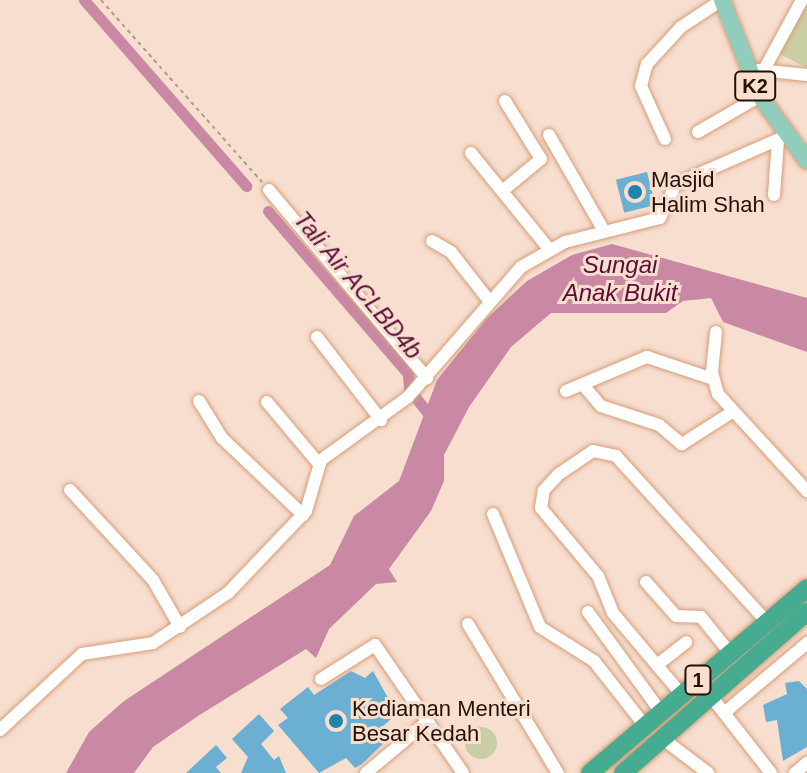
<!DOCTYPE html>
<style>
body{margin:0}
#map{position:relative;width:807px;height:773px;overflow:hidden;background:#f7decf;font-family:Helvetica,sans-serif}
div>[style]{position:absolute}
.green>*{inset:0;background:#cacfa3}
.round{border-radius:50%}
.water>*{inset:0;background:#c988a3}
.canal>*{height:11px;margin:-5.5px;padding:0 5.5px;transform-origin:5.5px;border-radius:5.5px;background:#c988a3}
.building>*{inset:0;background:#6bafd2;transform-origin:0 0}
.path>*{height:2px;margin-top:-1px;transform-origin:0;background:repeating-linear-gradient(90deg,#b1998b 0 4px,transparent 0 8px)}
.roads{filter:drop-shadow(0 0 2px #d79d78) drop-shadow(0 0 2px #d79d78)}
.minor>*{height:12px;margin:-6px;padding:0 6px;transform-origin:6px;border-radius:6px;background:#fff}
.major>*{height:16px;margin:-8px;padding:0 8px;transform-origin:8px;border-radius:8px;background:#90cdbd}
.highway>*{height:18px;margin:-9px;padding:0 9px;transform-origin:9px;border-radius:9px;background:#46ac91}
.dots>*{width:22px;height:22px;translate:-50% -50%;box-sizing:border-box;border:4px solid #f7decf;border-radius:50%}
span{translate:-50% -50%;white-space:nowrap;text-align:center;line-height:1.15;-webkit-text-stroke:6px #f7decf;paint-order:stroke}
.shield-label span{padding:2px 6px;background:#f7decf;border:2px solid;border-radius:6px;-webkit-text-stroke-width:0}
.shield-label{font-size:20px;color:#251003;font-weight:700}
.poi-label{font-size:22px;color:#251003}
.left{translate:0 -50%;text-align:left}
.water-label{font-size:24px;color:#5b0d38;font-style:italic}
</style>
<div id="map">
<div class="green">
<i style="clip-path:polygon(801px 0,807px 3px,807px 68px,772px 50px)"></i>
<i class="round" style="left:465px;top:727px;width:32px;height:32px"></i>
</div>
<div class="water">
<i style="clip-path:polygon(612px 244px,807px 298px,807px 352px,723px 322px,711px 298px,683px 301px,666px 313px,551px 313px,511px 347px,469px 407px,444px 455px,444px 481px,431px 511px,389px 569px,397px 582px,376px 584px,329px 629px,316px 658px,306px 649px,198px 716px,153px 747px,134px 773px,66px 773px,89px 732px,124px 701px,330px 565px,354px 516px,399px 481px,437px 380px,486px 319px,527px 281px,572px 255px)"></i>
</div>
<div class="canal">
<i style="left:84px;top:0;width:247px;rotate:48.9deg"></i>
<i style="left:268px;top:211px;width:215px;rotate:49.3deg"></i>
<i style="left:408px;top:374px;width:16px;rotate:86deg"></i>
<i style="left:416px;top:398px;width:23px;rotate:52deg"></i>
</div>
<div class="building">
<i style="left:647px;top:172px;width:34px;height:32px;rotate:76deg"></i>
<i style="clip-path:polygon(351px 671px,365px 678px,373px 671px,397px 714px,376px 732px,385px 742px,362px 764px,355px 768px,346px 758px,319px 773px,278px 725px,288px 718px,280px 709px,308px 687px,314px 695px)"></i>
<i style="clip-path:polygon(799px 681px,807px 689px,807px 747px,783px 761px,777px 720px,766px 722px,763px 705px,787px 694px,785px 683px)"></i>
<i style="clip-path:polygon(259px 714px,274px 731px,261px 744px,274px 760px,279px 756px,286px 773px,241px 773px,248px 757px,232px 739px)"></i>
<i style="clip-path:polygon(216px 745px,227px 758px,216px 767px,221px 773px,186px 773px)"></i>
</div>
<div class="path">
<i style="left:101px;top:0;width:243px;rotate:48.5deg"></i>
</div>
<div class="roads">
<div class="minor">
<i style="left:766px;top:66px;width:75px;rotate:-61.4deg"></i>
<i style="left:759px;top:70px;width:48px;rotate:5.9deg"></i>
<i style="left:505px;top:101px;width:68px;rotate:58.2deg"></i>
<i style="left:541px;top:159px;width:45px;rotate:140.4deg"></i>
<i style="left:698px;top:132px;width:72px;rotate:-30.1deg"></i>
<i style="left:549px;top:135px;width:111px;rotate:60.2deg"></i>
<i style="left:665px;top:139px;width:58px;rotate:-114.4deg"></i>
<i style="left:641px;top:86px;width:23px;rotate:-75deg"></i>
<i style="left:647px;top:64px;width:50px;rotate:-47.4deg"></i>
<i style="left:681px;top:27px;width:49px;rotate:-33.4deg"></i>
<i style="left:471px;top:153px;width:124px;rotate:50.9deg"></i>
<i style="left:269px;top:190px;width:246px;rotate:50deg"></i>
<i style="left:774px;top:195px;width:54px;rotate:-85.8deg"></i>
<i style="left:432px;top:241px;width:22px;rotate:30deg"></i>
<i style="left:451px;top:252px;width:63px;rotate:52deg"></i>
<i style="left:716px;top:332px;width:40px;rotate:95.7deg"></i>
<i style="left:712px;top:372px;width:23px;rotate:75deg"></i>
<i style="left:718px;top:394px;width:132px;rotate:47.5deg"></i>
<i style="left:317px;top:337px;width:105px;rotate:52.4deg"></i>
<i style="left:584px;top:386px;width:26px;rotate:50deg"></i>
<i style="left:601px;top:406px;width:61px;rotate:18.1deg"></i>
<i style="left:659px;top:425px;width:30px;rotate:40deg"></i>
<i style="left:682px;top:444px;width:59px;rotate:-32.6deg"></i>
<i style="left:566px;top:391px;width:88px;rotate:-22.8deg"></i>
<i style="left:647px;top:357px;width:70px;rotate:18.4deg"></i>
<i style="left:199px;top:401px;width:44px;rotate:58.1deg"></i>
<i style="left:222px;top:438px;width:112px;rotate:43.5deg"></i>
<i style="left:267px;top:402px;width:81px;rotate:50deg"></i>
<i style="left:70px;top:490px;width:122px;rotate:47.3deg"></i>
<i style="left:153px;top:580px;width:54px;rotate:60.1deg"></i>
<i style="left:493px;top:514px;width:122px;rotate:67.4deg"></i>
<i style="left:540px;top:627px;width:64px;rotate:32.2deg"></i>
<i style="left:594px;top:661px;width:83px;rotate:51.9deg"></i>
<i style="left:646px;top:582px;width:45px;rotate:48.6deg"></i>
<i style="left:676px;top:616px;width:25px;rotate:2deg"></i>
<i style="left:701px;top:617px;width:46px;rotate:51.1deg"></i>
<i style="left:588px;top:612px;width:124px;rotate:53.9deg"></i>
<i style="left:468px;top:624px;width:174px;rotate:58.9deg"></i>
<i style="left:657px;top:665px;width:37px;rotate:-38deg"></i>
<i style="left:321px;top:679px;width:64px;rotate:-32.2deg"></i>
<i style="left:375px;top:645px;width:155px;rotate:55.5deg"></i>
<i style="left:682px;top:695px;width:107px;rotate:-130.1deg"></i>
<i style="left:613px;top:613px;width:40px;rotate:-112deg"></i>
<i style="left:598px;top:576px;width:89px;rotate:-130deg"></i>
<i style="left:541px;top:508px;width:18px;rotate:-81deg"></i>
<i style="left:544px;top:490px;width:22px;rotate:-47deg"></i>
<i style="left:559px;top:474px;width:41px;rotate:-34.1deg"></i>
<i style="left:593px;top:451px;width:24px;rotate:12deg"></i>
<i style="left:616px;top:456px;width:224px;rotate:47.7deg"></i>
<i style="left:710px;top:695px;width:99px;rotate:52deg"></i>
<i style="left:724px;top:713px;width:109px;rotate:-40.1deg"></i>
<i style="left:0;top:730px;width:112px;rotate:-42.8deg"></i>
<i style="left:82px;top:654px;width:72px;rotate:-8.8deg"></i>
<i style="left:153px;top:643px;width:90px;rotate:-33.7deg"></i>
<i style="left:228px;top:593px;width:113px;rotate:-46.4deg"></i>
<i style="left:306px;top:511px;width:53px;rotate:-73.6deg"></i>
<i style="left:321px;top:460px;width:107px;rotate:-35.9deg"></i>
<i style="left:408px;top:397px;width:172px;rotate:-49deg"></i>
<i style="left:521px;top:267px;width:51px;rotate:-29.6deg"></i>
<i style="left:565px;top:242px;width:98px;rotate:-14.2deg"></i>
<i style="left:660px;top:218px;width:38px;rotate:-65deg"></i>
<i style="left:676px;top:184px;width:120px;rotate:-23.6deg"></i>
<i style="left:662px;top:738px;width:58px;rotate:37.3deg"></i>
<i style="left:366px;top:773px;width:81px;rotate:-40deg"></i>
<i style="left:795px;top:773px;width:16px;rotate:-40deg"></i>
</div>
<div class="major">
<i style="left:722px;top:0;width:103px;rotate:68.4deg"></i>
<i style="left:760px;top:96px;width:80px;rotate:54.1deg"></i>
</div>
<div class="highway">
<i style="left:590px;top:773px;width:285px;rotate:-40.4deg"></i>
<i style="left:623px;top:773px;width:244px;rotate:-41.2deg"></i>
</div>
</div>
<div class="dots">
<i style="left:635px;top:192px;background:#2083ae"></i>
<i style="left:336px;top:721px;background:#2083ae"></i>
</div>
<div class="shield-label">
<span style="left:755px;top:86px">K2</span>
<span style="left:698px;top:680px">1</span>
</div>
<div class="poi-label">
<span class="left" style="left:651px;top:192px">Masjid<br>Halim Shah</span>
<span class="left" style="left:352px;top:721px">Kediaman Menteri<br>Besar Kedah</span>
</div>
<div class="water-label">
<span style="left:620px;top:279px">Sungai<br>Anak Bukit</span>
<span style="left:358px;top:285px;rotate:50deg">Tali Air ACLBD4b</span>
</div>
</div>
